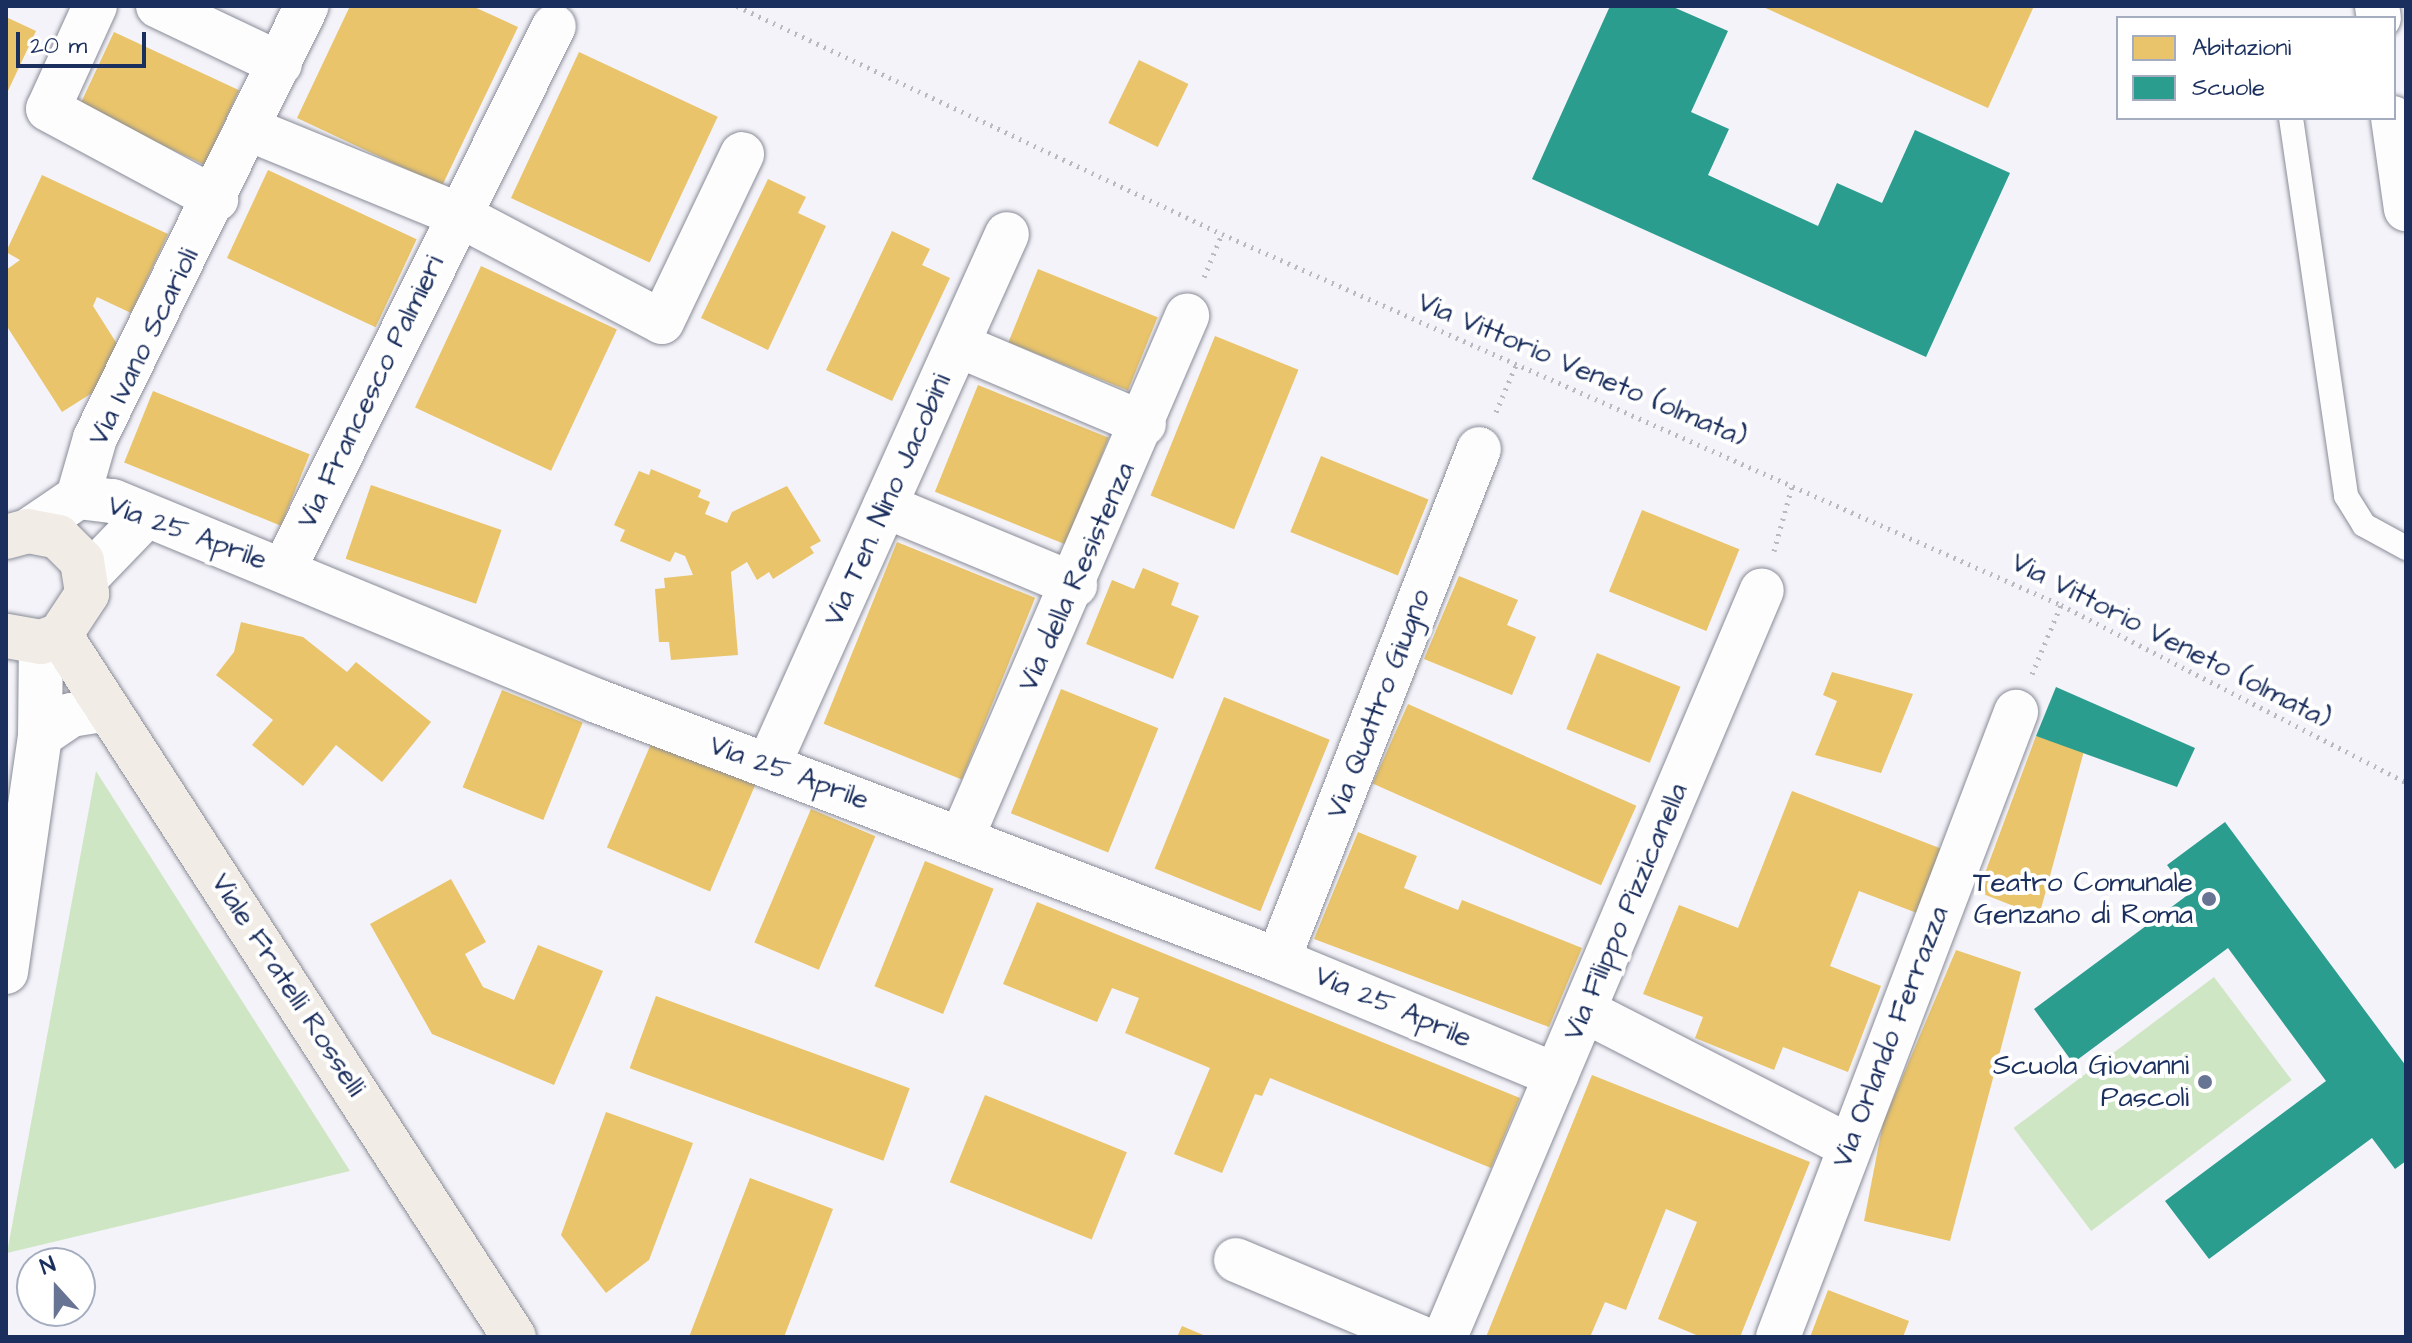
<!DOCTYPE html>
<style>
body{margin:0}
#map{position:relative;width:2412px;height:1343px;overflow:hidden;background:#f4f3f9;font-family:"Architects Daughter",sans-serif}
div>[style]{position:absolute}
.green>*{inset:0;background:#cfe6c4;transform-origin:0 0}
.homes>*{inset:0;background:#e9c46a;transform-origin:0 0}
.schools>*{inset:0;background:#2a9d8f}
.path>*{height:5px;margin-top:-2.5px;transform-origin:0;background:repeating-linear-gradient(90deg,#b8bac0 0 2px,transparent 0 8px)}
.roads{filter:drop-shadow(0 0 2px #898c98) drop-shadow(0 0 2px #898c98)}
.service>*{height:24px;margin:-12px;padding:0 12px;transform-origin:12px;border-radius:12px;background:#fdfdfe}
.minor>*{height:44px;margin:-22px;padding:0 22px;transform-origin:22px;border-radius:22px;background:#fdfdfe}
.tertiary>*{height:44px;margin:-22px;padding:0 22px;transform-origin:22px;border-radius:22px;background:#fdfdfe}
.secondary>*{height:44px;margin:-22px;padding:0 22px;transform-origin:22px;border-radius:22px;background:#fdfdfe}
.primary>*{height:44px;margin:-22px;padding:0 22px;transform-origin:22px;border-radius:22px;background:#f1ede6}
.dots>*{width:22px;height:22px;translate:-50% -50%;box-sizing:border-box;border:4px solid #fff;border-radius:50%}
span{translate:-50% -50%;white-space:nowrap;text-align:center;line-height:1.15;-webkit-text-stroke:8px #fff;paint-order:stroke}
.street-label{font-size:28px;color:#1b2f5e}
.poi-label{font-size:28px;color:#1b2f5e}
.right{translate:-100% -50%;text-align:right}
.frame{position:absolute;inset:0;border:8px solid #1b2f5e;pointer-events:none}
.legend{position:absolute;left:2116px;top:16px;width:280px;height:104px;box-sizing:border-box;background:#fff;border:2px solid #a4acbf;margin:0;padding:10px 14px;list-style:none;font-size:24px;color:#1b2f5e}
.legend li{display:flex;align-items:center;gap:16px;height:40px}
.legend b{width:40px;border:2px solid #a4acbf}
.north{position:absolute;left:16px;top:1247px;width:80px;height:80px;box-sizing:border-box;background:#fff;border:2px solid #a4acbf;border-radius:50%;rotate:339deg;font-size:22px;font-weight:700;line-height:32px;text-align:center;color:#1b2f5e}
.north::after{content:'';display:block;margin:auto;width:28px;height:36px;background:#677494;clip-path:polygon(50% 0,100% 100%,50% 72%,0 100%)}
.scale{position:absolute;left:16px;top:32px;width:130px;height:36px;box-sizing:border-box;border:4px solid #1b2f5e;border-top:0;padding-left:10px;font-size:24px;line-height:28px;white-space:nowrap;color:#1b2f5e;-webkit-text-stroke:6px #fff;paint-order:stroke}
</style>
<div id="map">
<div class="green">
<i style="clip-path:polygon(96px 771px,350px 1171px,7px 1253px)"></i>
<i style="left:2214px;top:977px;width:129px;height:251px;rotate:53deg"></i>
</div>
<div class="homes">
<i style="clip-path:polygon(350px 6px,472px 6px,518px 27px,442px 186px,297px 118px)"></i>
<i style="clip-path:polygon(1761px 6px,2034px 6px,1988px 108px)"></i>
<i style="clip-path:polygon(6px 17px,36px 31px,6px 95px)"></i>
<i style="left:114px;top:32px;width:138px;height:82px;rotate:25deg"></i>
<i style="left:579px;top:52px;width:153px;height:161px;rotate:25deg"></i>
<i style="left:1139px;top:60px;width:55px;height:70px;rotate:26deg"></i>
<i style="left:268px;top:170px;width:164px;height:97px;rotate:25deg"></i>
<i style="clip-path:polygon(42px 175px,168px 234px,131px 313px,97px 297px,93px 306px,119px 347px,100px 388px,62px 412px,6px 325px,6px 270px,20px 260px,6px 252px)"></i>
<i style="clip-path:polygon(768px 179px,806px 197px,798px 213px,826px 226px,768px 350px,701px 318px)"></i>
<i style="clip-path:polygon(892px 231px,930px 249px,922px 265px,950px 278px,892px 401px,826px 370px)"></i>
<i style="left:481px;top:266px;width:150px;height:156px;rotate:25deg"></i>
<i style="left:1038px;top:269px;width:129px;height:79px;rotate:22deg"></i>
<i style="left:1215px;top:336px;width:90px;height:172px;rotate:22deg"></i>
<i style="left:978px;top:385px;width:141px;height:115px;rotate:22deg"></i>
<i style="left:153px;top:391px;width:169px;height:77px;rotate:22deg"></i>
<i style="left:1321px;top:456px;width:116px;height:82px;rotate:22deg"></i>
<i style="clip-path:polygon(651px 469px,701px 490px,698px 497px,710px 502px,705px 514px,727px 523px,732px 512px,787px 486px,821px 541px,810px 547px,814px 553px,773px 579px,769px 572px,757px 580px,747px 562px,731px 572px,738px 655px,671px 660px,669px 642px,659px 642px,655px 589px,665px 588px,664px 578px,693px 575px,685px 556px,675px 552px,670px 562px,620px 541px,625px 530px,614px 525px,639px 471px,649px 475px)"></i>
<i style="left:371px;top:485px;width:138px;height:78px;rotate:19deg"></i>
<i style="left:1642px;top:510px;width:105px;height:88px;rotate:22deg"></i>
<i style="left:897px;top:542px;width:149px;height:196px;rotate:22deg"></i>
<i style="clip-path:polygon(1143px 568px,1179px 583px,1171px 605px,1199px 616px,1173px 679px,1086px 644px,1112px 580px,1134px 589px)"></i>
<i style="clip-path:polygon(1459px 576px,1518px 600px,1507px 625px,1536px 637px,1512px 695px,1424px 659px)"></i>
<i style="clip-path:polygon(241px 622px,303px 637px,347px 672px,356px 662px,431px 722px,382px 782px,336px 745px,303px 786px,252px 745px,273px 720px,216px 675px,234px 652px)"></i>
<i style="left:1597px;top:653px;width:90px;height:82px;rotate:22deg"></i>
<i style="clip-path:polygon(1832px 672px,1913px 694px,1881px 773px,1815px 755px,1837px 701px,1823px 695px)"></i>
<i style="left:1061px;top:689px;width:105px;height:134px;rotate:22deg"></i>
<i style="left:502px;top:690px;width:87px;height:105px;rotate:22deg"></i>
<i style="left:1224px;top:697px;width:114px;height:185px;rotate:22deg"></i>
<i style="left:1408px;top:704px;width:250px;height:87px;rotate:24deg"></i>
<i style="clip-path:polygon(2036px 736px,2084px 751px,2039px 916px,1978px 892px)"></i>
<i style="left:653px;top:739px;width:112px;height:118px;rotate:23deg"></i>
<i style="clip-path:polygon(1792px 791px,1942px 849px,1917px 913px,1859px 891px,1830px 966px,1881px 986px,1848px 1072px,1783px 1047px,1774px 1070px,1695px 1038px,1703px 1017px,1643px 994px,1679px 905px,1738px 928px)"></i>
<i style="left:811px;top:809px;width:70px;height:145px;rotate:23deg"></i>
<i style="clip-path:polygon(1358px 832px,1417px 856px,1404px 888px,1458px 910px,1462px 900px,1582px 948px,1549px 1027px,1314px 939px)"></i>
<i style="left:925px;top:861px;width:74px;height:135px;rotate:22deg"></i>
<i style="clip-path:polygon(451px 879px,486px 942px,465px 954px,483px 987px,514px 1000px,538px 945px,603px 971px,554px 1085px,432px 1034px,370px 924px)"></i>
<i style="clip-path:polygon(1037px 902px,1520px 1098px,1491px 1168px,1270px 1078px,1262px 1096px,1255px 1094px,1222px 1173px,1174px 1154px,1210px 1068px,1125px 1033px,1139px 998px,1112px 988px,1097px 1022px,1003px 984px)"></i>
<i style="clip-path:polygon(1956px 950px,2021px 972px,1950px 1241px,1864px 1221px,1883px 1123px)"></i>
<i style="left:656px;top:996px;width:270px;height:77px;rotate:20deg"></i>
<i style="clip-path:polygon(1592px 1075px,1810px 1162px,1740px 1337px,1701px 1337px,1658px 1319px,1697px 1222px,1666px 1209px,1626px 1310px,1605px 1302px,1590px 1337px,1486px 1337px)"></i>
<i style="left:985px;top:1095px;width:153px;height:94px;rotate:22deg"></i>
<i style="clip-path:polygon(606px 1112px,693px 1143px,649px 1260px,606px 1293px,561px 1235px)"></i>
<i style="clip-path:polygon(750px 1178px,833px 1209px,784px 1337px,689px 1337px)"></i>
<i style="clip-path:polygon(1828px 1290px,1909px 1321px,1903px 1337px,1810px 1337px)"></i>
<i style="clip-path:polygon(1182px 1326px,1208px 1337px,1177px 1337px)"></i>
</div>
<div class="schools">
<i style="clip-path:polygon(1610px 6px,1671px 6px,1728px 31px,1691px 112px,1729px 129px,1708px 175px,1818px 226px,1837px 183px,1882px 203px,1915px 130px,2010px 173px,1926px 357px,1532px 179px)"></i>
<i style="clip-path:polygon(2056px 687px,2195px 748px,2177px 787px,2036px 736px)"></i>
<i style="clip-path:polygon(2225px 822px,2406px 1066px,2406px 1161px,2395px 1169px,2372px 1138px,2209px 1259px,2165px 1201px,2326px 1081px,2228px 948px,2073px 1063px,2034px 1009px,2189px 894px,2167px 865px)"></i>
</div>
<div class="path">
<i style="left:737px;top:6px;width:536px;rotate:25.18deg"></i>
<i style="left:1222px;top:234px;width:917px;rotate:23.85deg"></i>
<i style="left:2061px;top:605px;width:388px;rotate:27.2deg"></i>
<i style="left:1204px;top:277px;width:47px;rotate:-67.3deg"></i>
<i style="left:1496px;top:412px;width:51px;rotate:-66.9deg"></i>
<i style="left:1774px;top:551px;width:71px;rotate:-74.4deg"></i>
<i style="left:2032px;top:674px;width:75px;rotate:-67.2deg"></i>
</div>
<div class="roads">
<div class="service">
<i style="left:2291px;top:118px;width:382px;rotate:81.7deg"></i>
<i style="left:2346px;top:496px;width:34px;rotate:58deg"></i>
<i style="left:2364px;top:525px;width:48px;rotate:28.7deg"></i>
</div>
<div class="minor">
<i style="left:95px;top:6px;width:113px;rotate:114.5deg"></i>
<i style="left:48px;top:109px;width:191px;rotate:28.2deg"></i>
<i style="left:158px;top:6px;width:135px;rotate:25.4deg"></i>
<i style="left:251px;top:130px;width:225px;rotate:22.2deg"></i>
<i style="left:459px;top:215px;width:229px;rotate:27.8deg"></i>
<i style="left:662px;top:322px;width:186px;rotate:-64.5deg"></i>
<i style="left:958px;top:345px;width:202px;rotate:23deg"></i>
<i style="left:78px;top:497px;width:61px;rotate:-73.9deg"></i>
<i style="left:95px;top:438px;width:481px;rotate:-63.9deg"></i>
<i style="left:885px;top:506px;width:206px;rotate:22.6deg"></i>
<i style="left:28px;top:531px;width:60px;rotate:-34.2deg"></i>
<i style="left:78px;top:497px;width:35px;rotate:7deg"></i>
<i style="left:113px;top:501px;width:524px;rotate:22.45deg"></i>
<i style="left:597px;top:701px;width:729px;rotate:20.82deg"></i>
<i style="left:1278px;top:960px;width:301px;rotate:22.5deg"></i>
<i style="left:284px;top:569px;width:606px;rotate:-63.56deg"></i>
<i style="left:87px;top:577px;width:83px;rotate:-46deg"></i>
<i style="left:768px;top:766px;width:583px;rotate:-65.81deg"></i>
<i style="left:962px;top:837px;width:568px;rotate:-66.64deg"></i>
<i style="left:1278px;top:960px;width:549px;rotate:-68.53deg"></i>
<i style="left:1585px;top:1011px;width:297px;rotate:27.1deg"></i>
<i style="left:1236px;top:1260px;width:199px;rotate:22.8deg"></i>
<i style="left:1445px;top:1337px;width:811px;rotate:-67.01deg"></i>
<i style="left:1778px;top:1337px;width:669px;rotate:-69.15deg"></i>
</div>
<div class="tertiary">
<i style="left:2377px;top:6px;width:12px;rotate:81deg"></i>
<i style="left:2393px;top:118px;width:92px;rotate:81.9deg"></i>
</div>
<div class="secondary">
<i style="left:40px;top:736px;width:37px;rotate:-34deg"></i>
<i style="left:71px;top:715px;width:36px;rotate:-9deg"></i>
<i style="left:6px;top:972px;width:238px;rotate:-81.8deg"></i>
<i style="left:40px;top:736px;width:94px;rotate:-89.4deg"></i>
</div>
<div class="primary">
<i style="left:6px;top:537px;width:23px;rotate:-15deg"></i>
<i style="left:28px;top:531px;width:31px;rotate:11deg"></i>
<i style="left:58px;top:537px;width:34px;rotate:45deg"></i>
<i style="left:82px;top:561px;width:33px;rotate:81deg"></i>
<i style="left:87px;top:594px;width:49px;rotate:123.4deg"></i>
<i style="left:60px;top:635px;width:20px;rotate:160deg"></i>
<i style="left:41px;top:642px;width:36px;rotate:-170deg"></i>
<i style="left:60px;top:635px;width:836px;rotate:57.11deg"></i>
</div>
</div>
<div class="dots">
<i style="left:2209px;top:899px;background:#677494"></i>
<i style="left:2205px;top:1082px;background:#677494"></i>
</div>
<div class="street-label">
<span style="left:144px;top:347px;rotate:-64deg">Via Ivano Scarioli</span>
<span style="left:1582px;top:370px;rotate:23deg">Via Vittorio Veneto (olmata)</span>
<span style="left:371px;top:392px;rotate:-64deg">Via Francesco Palmieri</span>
<span style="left:888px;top:500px;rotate:-66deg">Via Ten. Nino Jacobini</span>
<span style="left:187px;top:533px;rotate:20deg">Via 25 Aprile</span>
<span style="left:1077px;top:577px;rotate:-66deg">Via della Resistenza</span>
<span style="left:2171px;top:641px;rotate:27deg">Via Vittorio Veneto (olmata)</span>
<span style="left:1379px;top:704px;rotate:-69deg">Via Quattro Giugno</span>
<span style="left:789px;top:773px;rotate:20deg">Via 25 Aprile</span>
<span style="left:1626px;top:912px;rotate:-67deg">Via Filippo Pizzicanella</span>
<span style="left:288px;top:985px;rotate:57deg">Viale Fratelli Rosselli</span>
<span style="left:1393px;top:1007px;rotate:23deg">Via 25 Aprile</span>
<span style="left:1891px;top:1037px;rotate:-69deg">Via Orlando Ferrazza</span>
</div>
<div class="poi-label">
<span class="right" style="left:2193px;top:899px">Teatro Comunale<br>Genzano di Roma</span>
<span class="right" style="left:2189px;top:1082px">Scuola Giovanni<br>Pascoli</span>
</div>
<div class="frame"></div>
<ul class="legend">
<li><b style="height:22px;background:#e9c46a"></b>Abitazioni</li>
<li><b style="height:22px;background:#2a9d8f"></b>Scuole</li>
</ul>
<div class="north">N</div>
<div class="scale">20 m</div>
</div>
